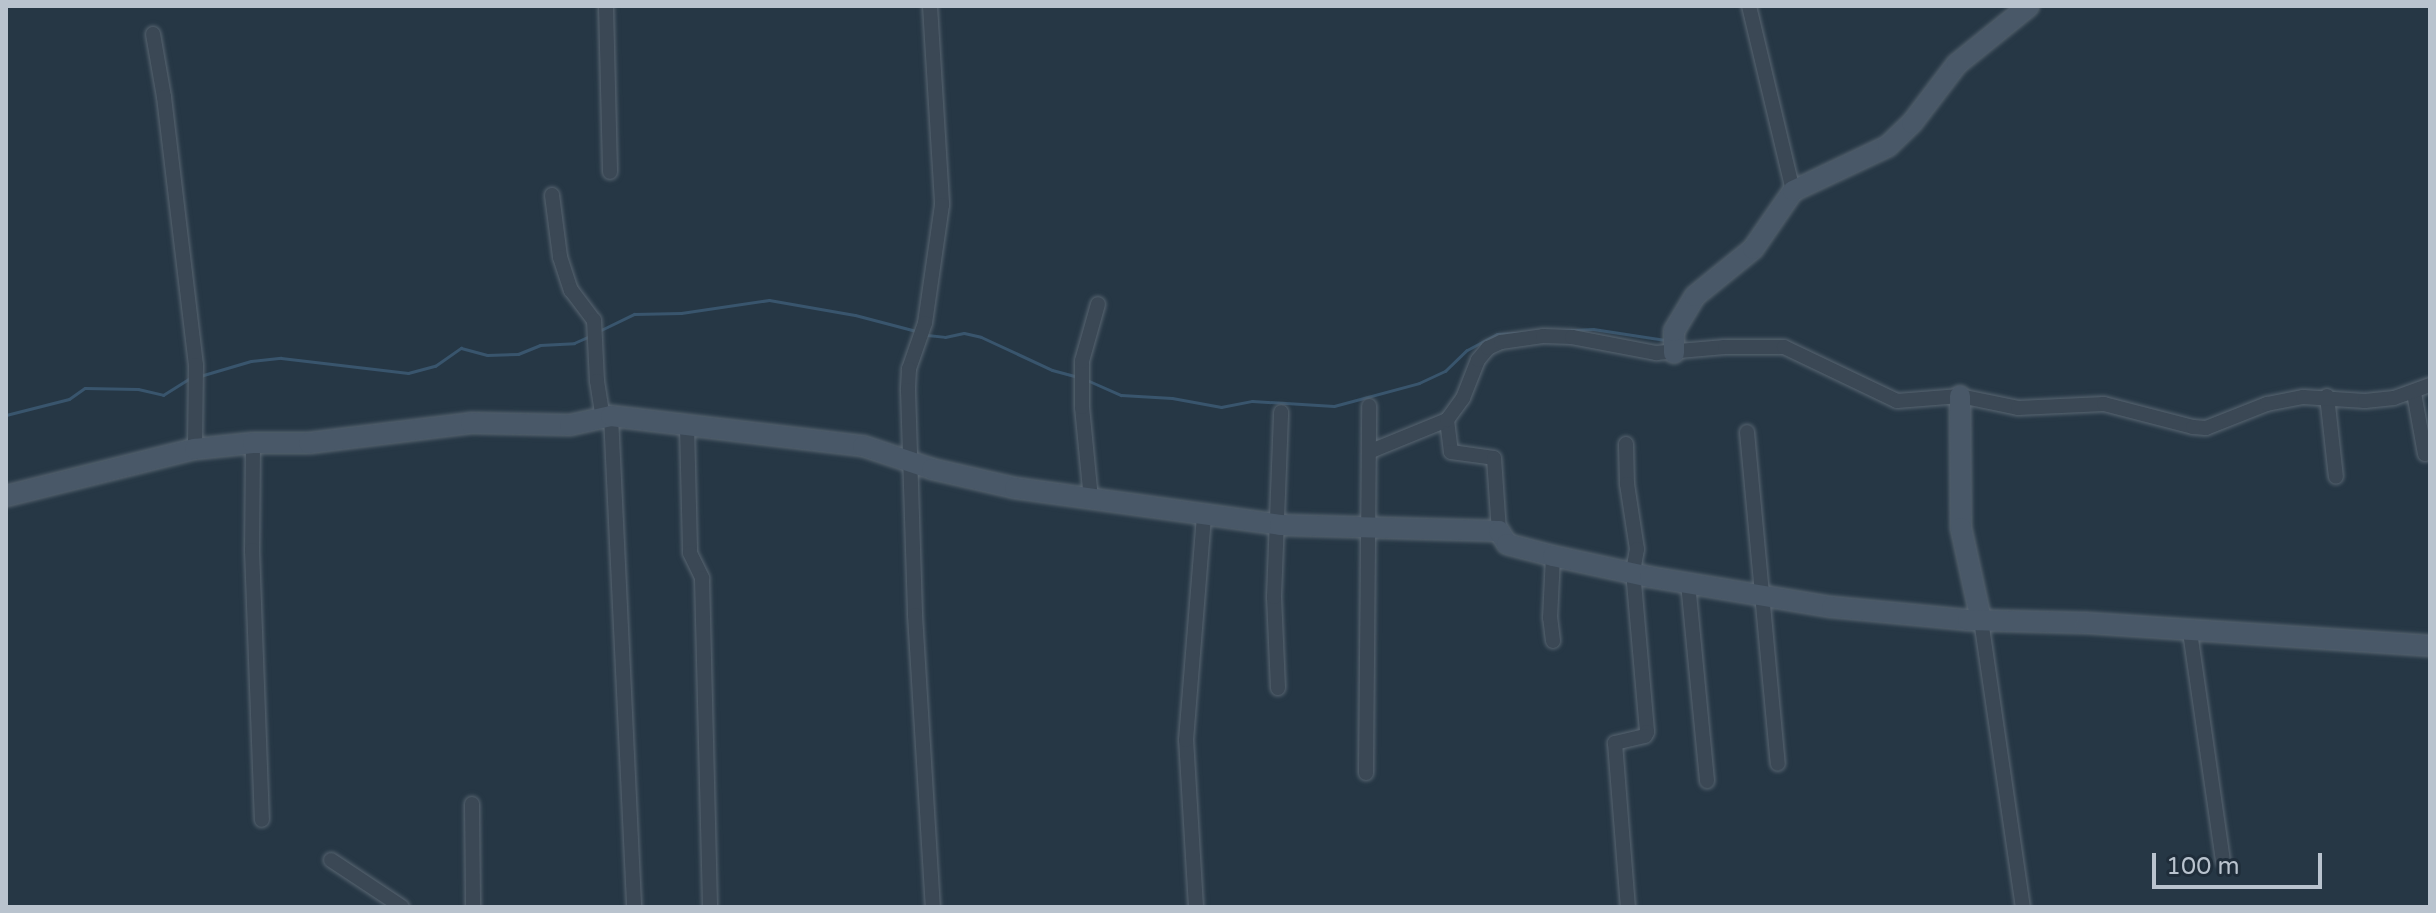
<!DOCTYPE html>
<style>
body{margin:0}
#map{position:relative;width:2436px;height:913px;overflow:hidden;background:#263745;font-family:"Varela Round",sans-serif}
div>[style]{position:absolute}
.stream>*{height:3px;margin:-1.5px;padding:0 1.5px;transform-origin:1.5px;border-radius:1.5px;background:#39556d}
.roads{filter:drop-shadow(0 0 2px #596672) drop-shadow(0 0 2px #596672)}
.street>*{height:14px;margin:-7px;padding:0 7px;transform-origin:7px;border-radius:7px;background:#3b4855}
.secondary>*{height:20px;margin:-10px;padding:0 10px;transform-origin:10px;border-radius:10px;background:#495868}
span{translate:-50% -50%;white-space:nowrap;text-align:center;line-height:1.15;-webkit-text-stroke:6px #1f2d3a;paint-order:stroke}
.frame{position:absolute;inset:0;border:8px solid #b9c3ce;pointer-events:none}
.scale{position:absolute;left:2152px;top:853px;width:170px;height:36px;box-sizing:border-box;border:4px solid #b9c3ce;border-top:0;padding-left:10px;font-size:24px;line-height:28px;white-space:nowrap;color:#b9c3ce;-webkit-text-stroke:6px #1f2d3a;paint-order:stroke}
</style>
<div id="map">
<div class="stream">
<i style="left:601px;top:330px;width:37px;rotate:-26deg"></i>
<i style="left:634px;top:314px;width:47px;rotate:-1.2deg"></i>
<i style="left:681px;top:313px;width:89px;rotate:-8.4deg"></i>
<i style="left:769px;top:300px;width:87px;rotate:9.9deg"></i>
<i style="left:855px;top:315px;width:63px;rotate:14.7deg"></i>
<i style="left:927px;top:335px;width:18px;rotate:6deg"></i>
<i style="left:945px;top:337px;width:19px;rotate:-12deg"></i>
<i style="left:964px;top:333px;width:17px;rotate:13deg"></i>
<i style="left:981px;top:337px;width:78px;rotate:24.9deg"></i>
<i style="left:1052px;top:370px;width:27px;rotate:15deg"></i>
<i style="left:200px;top:376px;width:53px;rotate:-16.4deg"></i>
<i style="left:251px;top:361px;width:30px;rotate:-6deg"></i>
<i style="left:281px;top:358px;width:128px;rotate:6.7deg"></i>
<i style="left:408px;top:373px;width:28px;rotate:-15deg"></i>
<i style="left:435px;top:366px;width:32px;rotate:-35deg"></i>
<i style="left:461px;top:348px;width:27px;rotate:15deg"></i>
<i style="left:487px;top:355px;width:31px;rotate:-2deg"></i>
<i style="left:518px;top:354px;width:24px;rotate:-22deg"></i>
<i style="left:540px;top:345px;width:34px;rotate:-3deg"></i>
<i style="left:574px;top:343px;width:17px;rotate:-24deg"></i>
<i style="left:1089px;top:381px;width:35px;rotate:24deg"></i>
<i style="left:1121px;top:395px;width:51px;rotate:3.4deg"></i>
<i style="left:1172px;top:398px;width:50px;rotate:10.4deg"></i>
<i style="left:1221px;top:407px;width:32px;rotate:-11deg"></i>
<i style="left:1252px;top:401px;width:82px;rotate:3.5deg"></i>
<i style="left:1334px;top:406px;width:88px;rotate:-15.1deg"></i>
<i style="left:1419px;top:383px;width:29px;rotate:-25deg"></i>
<i style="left:1445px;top:371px;width:30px;rotate:-44deg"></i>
<i style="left:1467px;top:350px;width:34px;rotate:-28deg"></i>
<i style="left:1497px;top:334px;width:96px;rotate:-3deg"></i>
<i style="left:1593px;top:329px;width:73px;rotate:8.7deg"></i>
<i style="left:6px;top:415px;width:65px;rotate:-14.3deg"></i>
<i style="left:69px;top:399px;width:19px;rotate:-35deg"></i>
<i style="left:85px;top:388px;width:53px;rotate:1.1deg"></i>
<i style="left:138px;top:389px;width:26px;rotate:13deg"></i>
<i style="left:163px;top:395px;width:31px;rotate:-32deg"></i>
</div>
<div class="roads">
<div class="street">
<i style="left:606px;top:6px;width:166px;rotate:88.6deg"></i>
<i style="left:930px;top:6px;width:199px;rotate:86.5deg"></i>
<i style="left:942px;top:205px;width:119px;rotate:98.2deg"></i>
<i style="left:925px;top:323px;width:49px;rotate:109.2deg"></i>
<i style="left:909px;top:369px;width:21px;rotate:93deg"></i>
<i style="left:908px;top:390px;width:225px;rotate:88.2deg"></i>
<i style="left:915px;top:615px;width:293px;rotate:86.5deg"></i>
<i style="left:1749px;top:6px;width:190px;rotate:76.6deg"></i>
<i style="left:153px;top:34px;width:64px;rotate:80.1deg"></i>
<i style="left:164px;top:97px;width:270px;rotate:83.2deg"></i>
<i style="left:196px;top:365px;width:84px;rotate:90.7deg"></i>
<i style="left:552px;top:195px;width:63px;rotate:82.6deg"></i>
<i style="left:560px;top:257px;width:35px;rotate:72deg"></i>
<i style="left:571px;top:290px;width:38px;rotate:53deg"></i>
<i style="left:594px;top:320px;width:61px;rotate:87.2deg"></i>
<i style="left:597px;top:381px;width:37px;rotate:81deg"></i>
<i style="left:2414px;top:393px;width:62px;rotate:79.8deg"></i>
<i style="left:2327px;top:396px;width:81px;rotate:83.7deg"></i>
<i style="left:611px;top:416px;width:492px;rotate:87.3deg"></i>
<i style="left:1447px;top:420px;width:32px;rotate:83deg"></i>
<i style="left:1451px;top:452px;width:43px;rotate:7.9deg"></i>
<i style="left:1494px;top:458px;width:73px;rotate:86.1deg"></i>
<i style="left:687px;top:426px;width:127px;rotate:88.6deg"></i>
<i style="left:690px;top:553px;width:28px;rotate:64deg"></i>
<i style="left:702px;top:578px;width:329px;rotate:88.6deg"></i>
<i style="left:1747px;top:432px;width:333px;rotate:84.7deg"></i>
<i style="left:253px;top:443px;width:107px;rotate:90.5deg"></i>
<i style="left:252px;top:550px;width:270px;rotate:87.9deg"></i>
<i style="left:1626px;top:444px;width:40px;rotate:88.6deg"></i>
<i style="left:1627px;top:484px;width:66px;rotate:81.3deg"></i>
<i style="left:1637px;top:549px;width:22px;rotate:100deg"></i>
<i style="left:1633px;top:571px;width:162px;rotate:85deg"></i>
<i style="left:1647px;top:732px;width:4px;rotate:117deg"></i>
<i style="left:1645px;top:736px;width:31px;rotate:167deg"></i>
<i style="left:1615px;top:743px;width:165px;rotate:85.5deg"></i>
<i style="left:1371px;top:451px;width:82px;rotate:-22.2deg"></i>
<i style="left:1447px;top:420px;width:27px;rotate:-54deg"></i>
<i style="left:1463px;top:398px;width:41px;rotate:-68.5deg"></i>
<i style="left:1478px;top:360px;width:16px;rotate:-50deg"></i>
<i style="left:1488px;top:348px;width:14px;rotate:-25deg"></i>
<i style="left:1501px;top:342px;width:42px;rotate:-8.1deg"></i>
<i style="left:1543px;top:336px;width:29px;rotate:2deg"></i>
<i style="left:1572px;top:337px;width:86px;rotate:10.8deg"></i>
<i style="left:1656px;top:353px;width:69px;rotate:-5deg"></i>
<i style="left:1725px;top:347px;width:59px"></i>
<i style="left:1784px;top:347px;width:125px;rotate:25.5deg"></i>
<i style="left:1897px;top:401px;width:63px;rotate:-4.5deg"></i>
<i style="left:1960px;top:396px;width:59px;rotate:11.7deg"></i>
<i style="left:2018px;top:408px;width:86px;rotate:-2.7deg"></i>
<i style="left:2104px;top:404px;width:92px;rotate:14.5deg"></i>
<i style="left:2193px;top:427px;width:13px;rotate:4deg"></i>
<i style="left:2206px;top:428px;width:66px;rotate:-21.5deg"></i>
<i style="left:2267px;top:404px;width:37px;rotate:-11deg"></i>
<i style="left:2303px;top:397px;width:62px;rotate:3.7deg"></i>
<i style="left:2365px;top:401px;width:29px;rotate:-6deg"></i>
<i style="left:2394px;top:398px;width:38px;rotate:-20deg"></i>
<i style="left:1091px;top:499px;width:92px;rotate:-95.6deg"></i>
<i style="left:1082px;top:407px;width:46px;rotate:-90deg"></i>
<i style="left:1082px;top:361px;width:59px;rotate:-74.3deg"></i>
<i style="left:1688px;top:583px;width:199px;rotate:84.5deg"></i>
<i style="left:1981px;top:620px;width:290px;rotate:81.7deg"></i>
<i style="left:2190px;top:632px;width:231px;rotate:81.8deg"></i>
<i style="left:1553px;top:641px;width:23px;rotate:-97deg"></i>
<i style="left:1550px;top:618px;width:62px;rotate:-87.2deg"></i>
<i style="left:1278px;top:688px;width:91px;rotate:-92.5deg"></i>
<i style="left:1274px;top:597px;width:185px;rotate:-87.8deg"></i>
<i style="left:1366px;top:773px;width:367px;rotate:-89.5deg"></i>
<i style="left:472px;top:804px;width:103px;rotate:89.4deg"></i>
<i style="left:331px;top:860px;width:85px;rotate:33.5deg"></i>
<i style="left:1196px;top:907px;width:167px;rotate:-93.4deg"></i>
<i style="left:1186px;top:740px;width:227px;rotate:-85.4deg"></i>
</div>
<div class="secondary">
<i style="left:1674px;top:353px;width:22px;rotate:-90deg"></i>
<i style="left:1674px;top:331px;width:41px;rotate:-59deg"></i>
<i style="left:1695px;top:296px;width:75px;rotate:-39deg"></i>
<i style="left:1753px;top:249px;width:70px;rotate:-55.4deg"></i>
<i style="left:1793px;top:191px;width:105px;rotate:-25.3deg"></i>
<i style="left:1888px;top:146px;width:33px;rotate:-44deg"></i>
<i style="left:1912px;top:123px;width:74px;rotate:-52.7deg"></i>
<i style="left:1957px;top:64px;width:92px;rotate:-38.9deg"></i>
<i style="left:1960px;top:396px;width:132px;rotate:89.6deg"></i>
<i style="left:1961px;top:528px;width:94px;rotate:77.7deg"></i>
<i style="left:6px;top:496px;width:195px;rotate:-14deg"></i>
<i style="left:195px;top:449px;width:58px;rotate:-5.9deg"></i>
<i style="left:253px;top:443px;width:56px"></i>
<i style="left:309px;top:443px;width:163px;rotate:-7deg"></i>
<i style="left:471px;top:423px;width:99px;rotate:1.2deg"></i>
<i style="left:570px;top:425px;width:42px;rotate:-12.4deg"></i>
<i style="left:611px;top:416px;width:254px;rotate:6.8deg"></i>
<i style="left:863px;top:446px;width:73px;rotate:18.4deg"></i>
<i style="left:932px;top:469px;width:85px;rotate:12.9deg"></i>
<i style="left:1015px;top:488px;width:268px;rotate:7.9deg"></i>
<i style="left:1280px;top:525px;width:219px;rotate:1.6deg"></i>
<i style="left:1499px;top:531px;width:15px;rotate:58deg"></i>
<i style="left:1507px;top:544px;width:48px;rotate:14.6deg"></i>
<i style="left:1553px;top:556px;width:99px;rotate:12.2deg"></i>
<i style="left:1650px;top:577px;width:184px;rotate:9.4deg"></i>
<i style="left:1832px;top:607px;width:137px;rotate:5.5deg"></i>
<i style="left:1968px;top:620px;width:118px;rotate:1.5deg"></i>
<i style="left:2086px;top:623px;width:345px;rotate:3.8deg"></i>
</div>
</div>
<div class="frame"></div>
<div class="scale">100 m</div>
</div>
